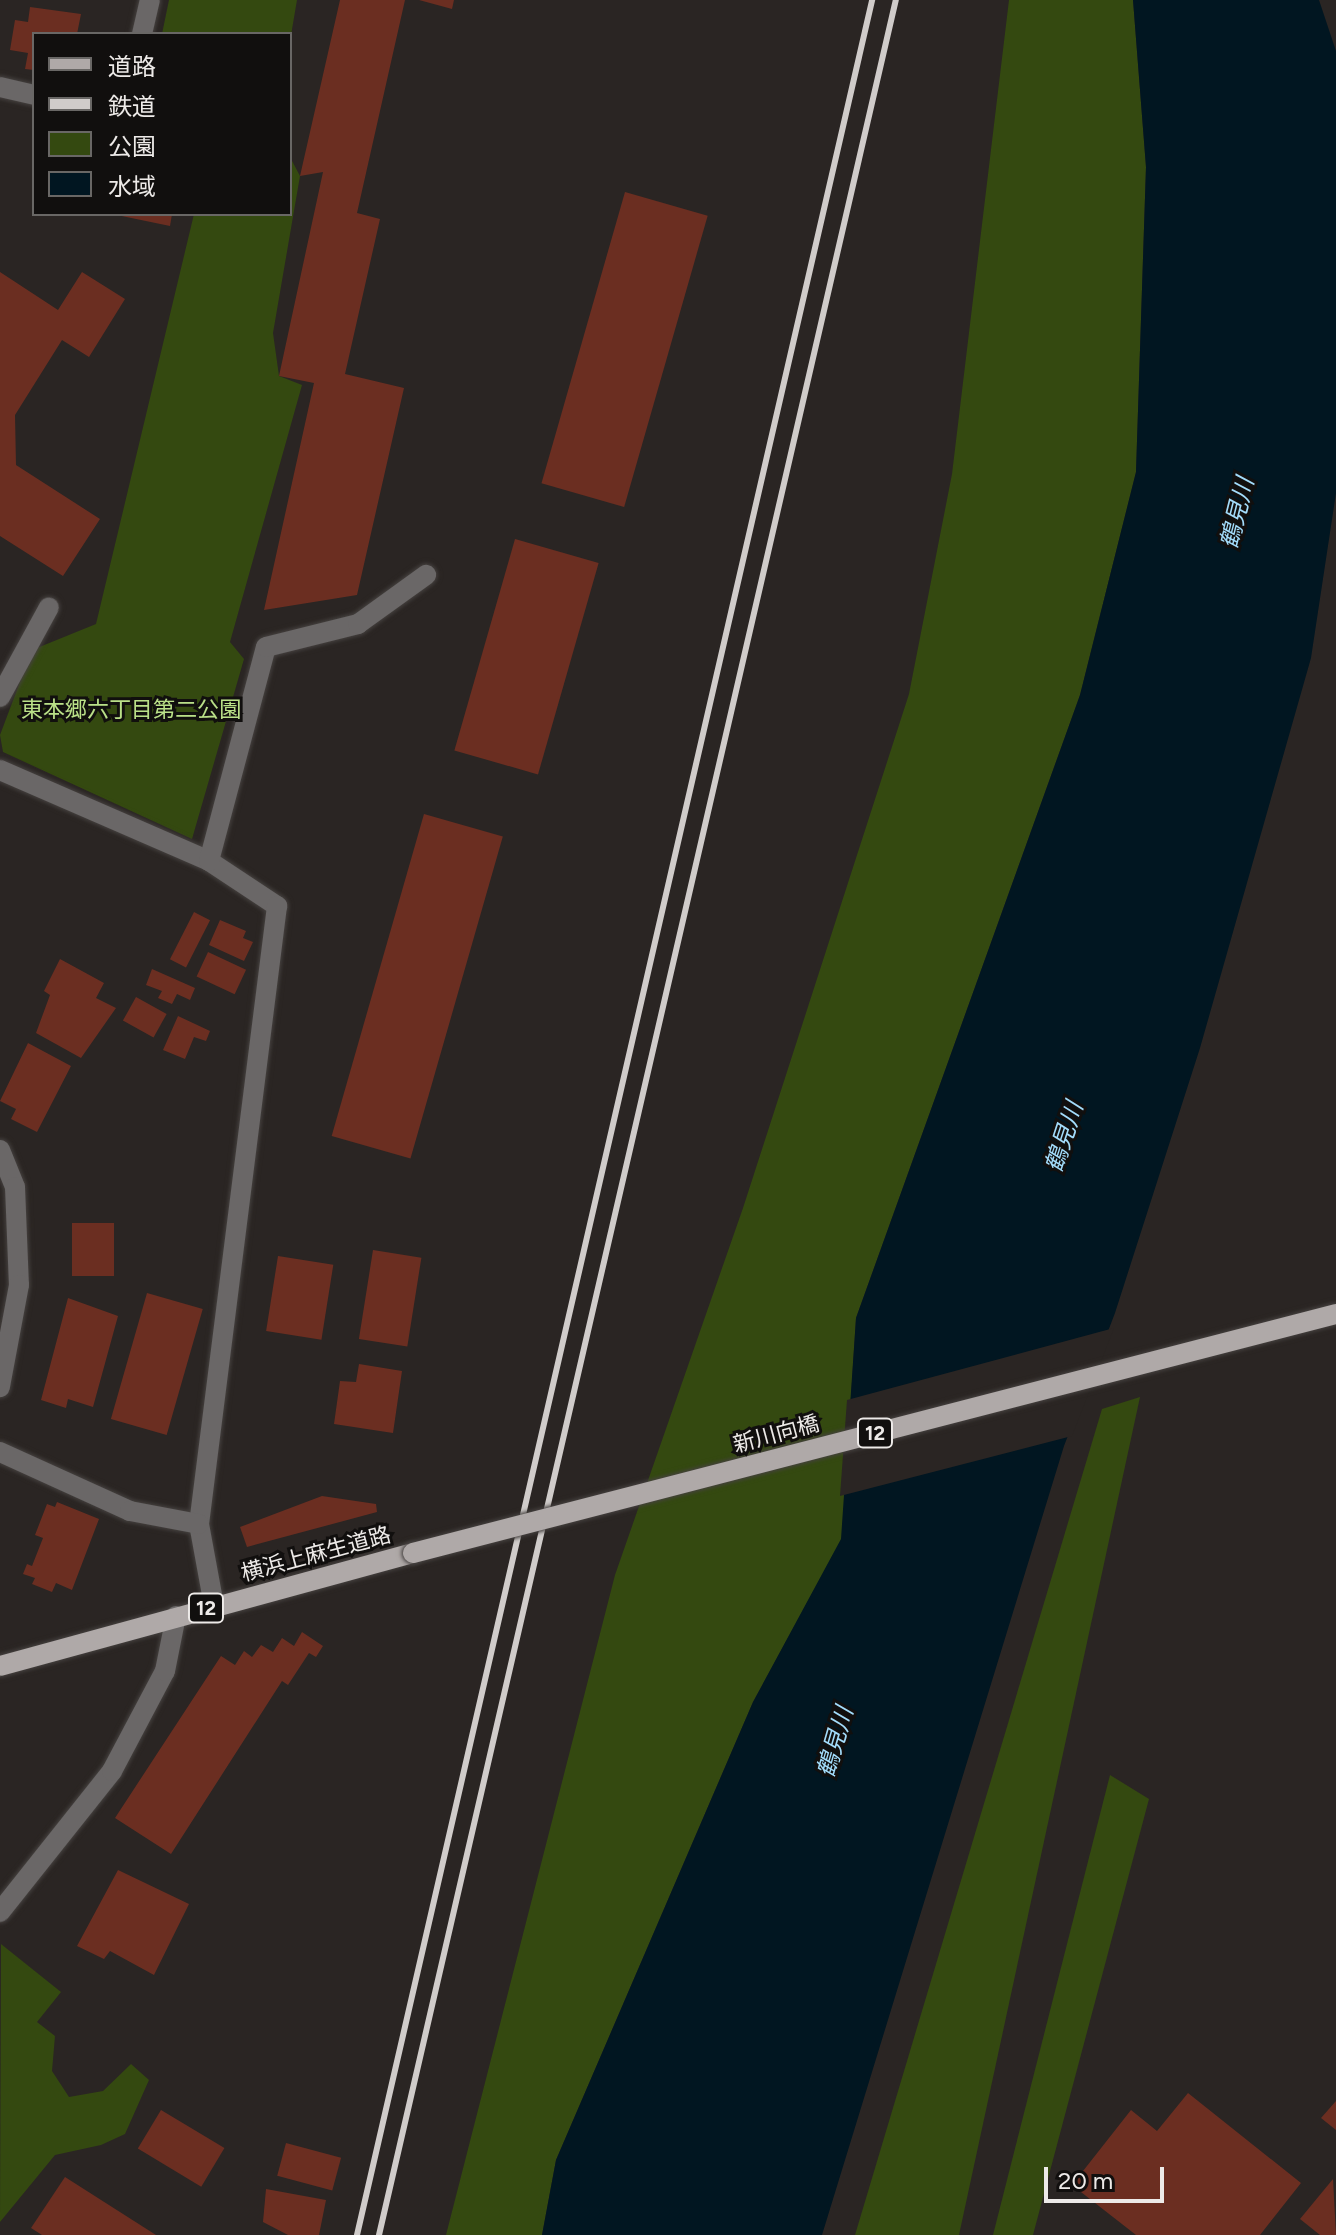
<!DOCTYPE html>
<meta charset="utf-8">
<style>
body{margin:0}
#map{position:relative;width:1336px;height:2235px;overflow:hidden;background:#2a2523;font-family:Figtree,"Noto Sans JP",sans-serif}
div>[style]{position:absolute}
.green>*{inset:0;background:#344910}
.water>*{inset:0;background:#011621}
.pier>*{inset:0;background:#2a2523}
.building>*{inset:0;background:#6b2e21;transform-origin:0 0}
.roads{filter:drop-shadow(0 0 2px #45413f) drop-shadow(0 0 2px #45413f)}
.service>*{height:20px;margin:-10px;padding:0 10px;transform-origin:10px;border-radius:10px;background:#6a6767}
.minor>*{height:20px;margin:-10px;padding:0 10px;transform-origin:10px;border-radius:10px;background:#6a6767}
.primary>*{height:20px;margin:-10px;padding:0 10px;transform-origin:10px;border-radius:10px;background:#afa9a8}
.rail>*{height:6px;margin:-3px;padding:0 3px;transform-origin:3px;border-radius:3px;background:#d0ccca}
.bridges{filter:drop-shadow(0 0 2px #45413f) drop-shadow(0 0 2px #45413f)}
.primary-bridge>*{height:20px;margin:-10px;padding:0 10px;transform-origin:10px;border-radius:10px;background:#afa9a8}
span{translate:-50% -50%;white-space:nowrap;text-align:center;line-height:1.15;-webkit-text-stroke:6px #110f0e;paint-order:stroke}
.shield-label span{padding:2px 6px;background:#110f0e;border:2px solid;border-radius:6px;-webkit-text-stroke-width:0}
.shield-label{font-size:20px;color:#edeae8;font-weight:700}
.park-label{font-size:22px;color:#bae088}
.street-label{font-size:22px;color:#edeae8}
.water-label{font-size:24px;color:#a3dcfb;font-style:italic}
.legend{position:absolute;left:32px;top:32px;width:260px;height:184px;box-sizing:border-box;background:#110f0e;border:2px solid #696765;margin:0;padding:10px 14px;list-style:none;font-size:24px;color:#edeae8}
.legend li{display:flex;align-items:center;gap:16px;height:40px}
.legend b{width:40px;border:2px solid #696765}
.scale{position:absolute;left:1044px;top:2167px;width:120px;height:36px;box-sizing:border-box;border:4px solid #edeae8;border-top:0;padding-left:10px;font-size:24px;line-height:28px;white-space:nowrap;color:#edeae8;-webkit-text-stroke:6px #110f0e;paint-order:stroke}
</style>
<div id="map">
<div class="green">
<i style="clip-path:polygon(169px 0,297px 0,290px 41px,290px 34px,162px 34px)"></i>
<i style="clip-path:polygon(1009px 0,1133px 0,1146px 167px,1136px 472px,1080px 695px,856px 1318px,842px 1539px,753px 1702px,556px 2160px,542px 2235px,446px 2235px,615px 1575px,743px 1208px,909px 694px,952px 474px)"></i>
<i style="clip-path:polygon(290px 157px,300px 176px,273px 333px,279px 376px,302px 385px,230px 642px,244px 659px,192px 839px,3px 752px,0 735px,32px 650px,96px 624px,194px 214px,290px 214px)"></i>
<i style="clip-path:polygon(1140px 1397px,959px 2235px,855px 2235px,1102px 1409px)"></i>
<i style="clip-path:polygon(1110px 1775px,1149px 1799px,1033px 2235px,993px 2235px)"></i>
<i style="clip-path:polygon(1px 1944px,61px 1992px,37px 2022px,55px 2036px,52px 2071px,69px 2097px,103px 2091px,131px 2064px,149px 2080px,125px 2134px,101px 2145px,55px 2155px,0 2222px)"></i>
</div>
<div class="water">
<i style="clip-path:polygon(1133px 0,1319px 0,1336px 51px,1336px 493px,1311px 658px,1200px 1048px,1115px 1313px,1064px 1446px,822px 2235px,542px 2235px,556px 2160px,753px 1702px,841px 1539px,856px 1318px,1080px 695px,1136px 472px,1146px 167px)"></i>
</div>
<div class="pier">
<i style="clip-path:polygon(1114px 1328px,1072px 1436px,840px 1496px,847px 1400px)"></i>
</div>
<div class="building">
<i style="clip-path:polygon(340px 0,405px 0,357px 213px,380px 219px,345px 374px,404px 388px,357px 595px,264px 610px,314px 383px,279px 376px,323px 172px,300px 176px)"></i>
<i style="clip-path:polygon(419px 0,454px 0,452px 9px)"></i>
<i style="clip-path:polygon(30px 7px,81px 14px,77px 34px,34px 34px,34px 70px,25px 69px,28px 53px,10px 50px,15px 20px,28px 22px)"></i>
<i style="left:625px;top:192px;width:86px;height:303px;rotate:16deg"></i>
<i style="clip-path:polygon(112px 214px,172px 214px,170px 226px)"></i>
<i style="clip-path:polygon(0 272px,58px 310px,82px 272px,125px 299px,89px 357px,62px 340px,15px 415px,16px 465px,100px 519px,63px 576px,0 536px)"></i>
<i style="left:515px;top:539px;width:87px;height:220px;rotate:16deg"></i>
<i style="left:424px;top:814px;width:82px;height:335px;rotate:16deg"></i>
<i style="left:194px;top:912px;width:18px;height:53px;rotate:27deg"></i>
<i style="clip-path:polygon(220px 920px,246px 931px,243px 938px,253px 942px,244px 961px,209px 945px)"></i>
<i style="left:208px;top:952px;width:42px;height:27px;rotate:25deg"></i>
<i style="clip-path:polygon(60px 959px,104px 983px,96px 998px,116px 1008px,81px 1058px,36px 1033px,50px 995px,44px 991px)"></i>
<i style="clip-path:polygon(152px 969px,195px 988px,190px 1000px,177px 994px,172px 1004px,158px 998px,162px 991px,146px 985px)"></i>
<i style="left:136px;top:997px;width:35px;height:27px;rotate:29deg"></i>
<i style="clip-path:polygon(178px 1016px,210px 1031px,206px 1041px,194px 1037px,185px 1059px,163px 1050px)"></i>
<i style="clip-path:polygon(28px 1043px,71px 1066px,37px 1132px,11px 1119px,16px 1109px,0 1101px)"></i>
<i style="left:72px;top:1223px;width:42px;height:53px"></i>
<i style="left:373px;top:1250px;width:49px;height:90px;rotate:9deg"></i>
<i style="left:278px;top:1256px;width:56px;height:76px;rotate:9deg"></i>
<i style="left:147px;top:1293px;width:58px;height:131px;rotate:16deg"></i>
<i style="clip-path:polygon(68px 1298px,118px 1316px,93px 1407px,68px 1399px,66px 1408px,41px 1400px)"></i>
<i style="clip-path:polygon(359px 1364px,402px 1371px,393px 1433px,334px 1424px,340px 1381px,356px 1382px)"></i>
<i style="clip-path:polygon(322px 1496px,376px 1504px,377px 1512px,247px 1547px,240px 1527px)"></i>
<i style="clip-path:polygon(57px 1502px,99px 1519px,72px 1590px,56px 1583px,52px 1592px,32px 1584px,35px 1578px,23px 1574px,27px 1564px,32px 1566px,43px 1538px,35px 1535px,47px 1504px,55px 1507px)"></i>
<i style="clip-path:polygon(302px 1632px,323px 1646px,316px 1657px,309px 1653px,288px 1685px,282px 1681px,171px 1854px,115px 1818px,221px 1656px,235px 1665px,244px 1651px,252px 1657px,261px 1645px,273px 1652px,282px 1638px,294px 1646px)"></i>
<i style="clip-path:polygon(118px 1870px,189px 1904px,154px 1975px,110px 1951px,104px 1959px,77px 1946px)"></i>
<i style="clip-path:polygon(1188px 2093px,1301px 2183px,1260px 2235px,1136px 2235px,1072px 2185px,1131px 2110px,1157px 2131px)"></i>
<i style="clip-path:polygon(1336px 2101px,1336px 2130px,1321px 2118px)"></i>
<i style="left:161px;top:2110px;width:74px;height:45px;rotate:31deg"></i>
<i style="left:286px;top:2143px;width:57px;height:34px;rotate:15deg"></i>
<i style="clip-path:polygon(65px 2177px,156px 2235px,42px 2235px,31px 2228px)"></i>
<i style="clip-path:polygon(1333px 2179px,1336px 2235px,1320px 2235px,1300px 2219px)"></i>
<i style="clip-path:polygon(266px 2189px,326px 2200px,319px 2235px,288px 2235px,263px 2222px)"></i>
</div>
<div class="roads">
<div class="service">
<i style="left:0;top:1912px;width:180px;rotate:-51.5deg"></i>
<i style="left:112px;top:1771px;width:113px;rotate:-62.1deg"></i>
<i style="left:165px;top:1671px;width:56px;rotate:-78.7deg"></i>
</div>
<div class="minor">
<i style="left:142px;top:34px;width:35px;rotate:-77deg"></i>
<i style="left:0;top:87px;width:35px;rotate:13deg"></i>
<i style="left:0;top:697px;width:102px;rotate:-61.4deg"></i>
<i style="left:0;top:770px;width:228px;rotate:23.5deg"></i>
<i style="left:209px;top:861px;width:82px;rotate:33.5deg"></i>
<i style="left:277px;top:906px;width:623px;rotate:97.19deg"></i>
<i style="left:199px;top:1524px;width:83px;rotate:79.6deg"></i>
<i style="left:209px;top:861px;width:221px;rotate:-75.1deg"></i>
<i style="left:266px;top:647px;width:95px;rotate:-14deg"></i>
<i style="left:358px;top:624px;width:84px;rotate:-35.8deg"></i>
<i style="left:0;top:1150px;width:40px;rotate:68deg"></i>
<i style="left:15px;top:1187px;width:98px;rotate:87.7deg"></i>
<i style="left:19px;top:1285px;width:104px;rotate:100.6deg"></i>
<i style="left:0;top:1452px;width:143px;rotate:24.4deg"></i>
<i style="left:130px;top:1511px;width:70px;rotate:10.7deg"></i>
</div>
<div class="primary">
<i style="left:0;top:1666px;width:428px;rotate:-15.3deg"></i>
</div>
</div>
<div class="rail">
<i style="left:357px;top:2235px;width:2294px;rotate:-77.02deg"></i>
<i style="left:379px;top:2235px;width:2294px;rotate:-76.98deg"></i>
</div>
<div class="bridges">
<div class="primary-bridge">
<i style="left:413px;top:1553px;width:953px;rotate:-14.52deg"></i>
</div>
</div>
<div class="shield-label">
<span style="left:875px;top:1433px">12</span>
<span style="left:206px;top:1608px">12</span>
</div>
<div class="park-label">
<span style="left:131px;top:710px">東本郷六丁目第二公園</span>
</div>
<div class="street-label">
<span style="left:776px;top:1434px;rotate:-15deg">新川向橋</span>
<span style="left:316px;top:1554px;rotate:-15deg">横浜上麻生道路</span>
</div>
<div class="water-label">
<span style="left:1237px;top:513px;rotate:-76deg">鶴見川</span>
<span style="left:1064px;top:1137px;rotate:-72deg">鶴見川</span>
<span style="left:835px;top:1742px;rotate:-74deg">鶴見川</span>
</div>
<ul class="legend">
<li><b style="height:10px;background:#afa9a8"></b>道路</li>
<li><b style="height:10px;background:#d0ccca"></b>鉄道</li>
<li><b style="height:22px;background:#344910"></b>公園</li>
<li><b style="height:22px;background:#011621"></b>水域</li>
</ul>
<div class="scale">20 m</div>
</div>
